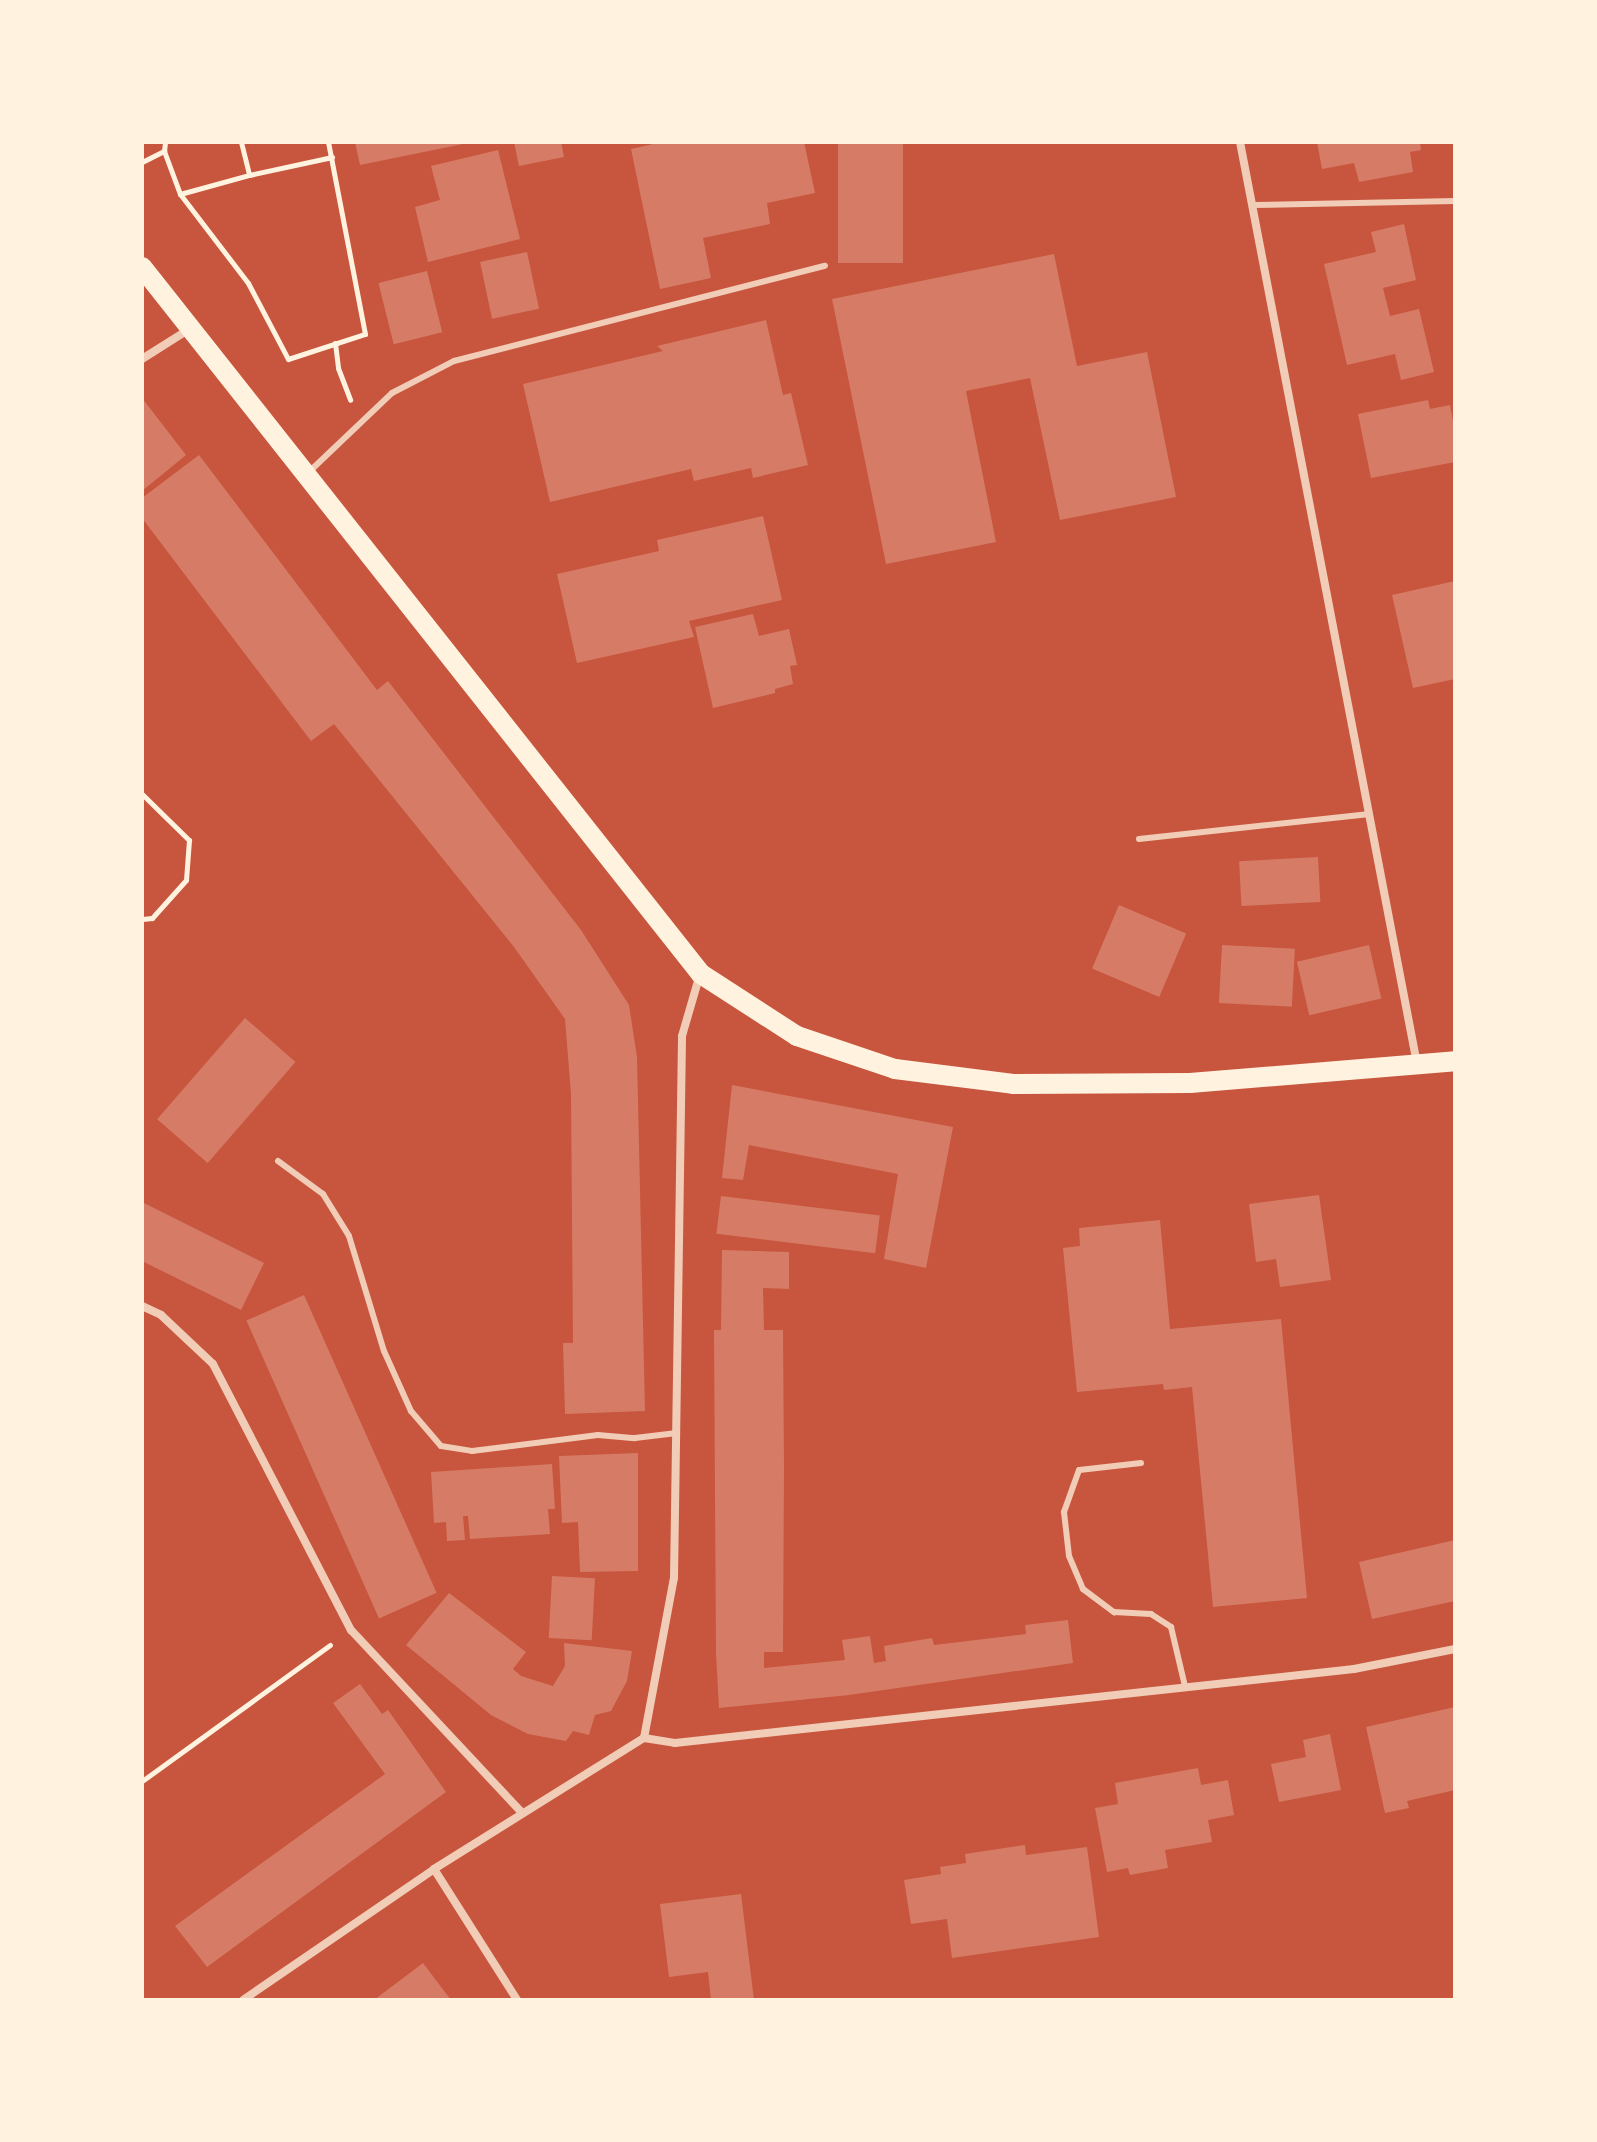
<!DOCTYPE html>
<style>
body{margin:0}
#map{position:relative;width:1597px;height:2142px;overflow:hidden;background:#c8553d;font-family:Literata,serif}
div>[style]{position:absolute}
.building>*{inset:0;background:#d67c66;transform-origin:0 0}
.path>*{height:5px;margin:-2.5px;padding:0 2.5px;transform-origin:2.5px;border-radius:2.5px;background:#fff3e0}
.service>*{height:6px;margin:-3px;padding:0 3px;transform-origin:3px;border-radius:3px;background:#f1ccb7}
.minor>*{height:8px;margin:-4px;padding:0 4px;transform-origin:4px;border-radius:4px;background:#f1ccb7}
.primary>*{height:20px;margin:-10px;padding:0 10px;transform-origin:10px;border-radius:10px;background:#fff3e0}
span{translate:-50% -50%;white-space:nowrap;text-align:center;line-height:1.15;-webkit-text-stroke:6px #fff3e0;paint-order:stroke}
.frame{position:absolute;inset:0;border:144px solid #fff3e0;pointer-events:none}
</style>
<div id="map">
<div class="building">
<i style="clip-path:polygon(355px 142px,468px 142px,468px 143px,360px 165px)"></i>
<i style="clip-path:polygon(514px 142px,561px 142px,564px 157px,519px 166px)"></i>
<i style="clip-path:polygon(662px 142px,804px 142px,815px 193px,767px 203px,770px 224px,703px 238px,711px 278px,660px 289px,631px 149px)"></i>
<i style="left:838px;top:142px;width:65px;height:121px"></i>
<i style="clip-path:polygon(1317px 142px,1420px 142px,1421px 150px,1410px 152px,1413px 172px,1359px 182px,1354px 163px,1322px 169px)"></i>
<i style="clip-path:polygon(498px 150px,520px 239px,428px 262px,415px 207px,440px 200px,431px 166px)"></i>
<i style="clip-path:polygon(1404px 224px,1416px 280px,1383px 288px,1390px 316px,1419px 309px,1434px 372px,1401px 380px,1395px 354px,1347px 365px,1324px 264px,1376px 252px,1371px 232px)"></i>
<i style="left:527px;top:252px;width:58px;height:48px;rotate:78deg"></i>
<i style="clip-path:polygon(1054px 254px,1077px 366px,1147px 352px,1176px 497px,1060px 520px,1030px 378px,966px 391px,996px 542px,886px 564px,832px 299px)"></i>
<i style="left:427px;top:271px;width:63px;height:50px;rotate:76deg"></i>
<i style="clip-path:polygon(766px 320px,783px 395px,791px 393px,808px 465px,753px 478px,751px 468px,694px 481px,691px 469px,550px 502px,523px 384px,663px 351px,657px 346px)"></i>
<i style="clip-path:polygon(142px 398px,186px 455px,142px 491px)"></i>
<i style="clip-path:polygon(1428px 400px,1430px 409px,1450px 405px,1455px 432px,1455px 462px,1371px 478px,1358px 414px)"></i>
<i style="clip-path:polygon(199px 455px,377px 690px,388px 681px,581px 930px,629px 1005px,637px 1057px,645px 1411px,565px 1414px,563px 1343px,573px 1343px,571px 1094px,565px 1019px,514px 947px,334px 724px,311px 741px,142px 518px,142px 498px)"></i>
<i style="clip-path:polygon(763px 516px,782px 600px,689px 621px,694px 637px,577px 663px,557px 574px,659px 551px,657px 540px)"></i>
<i style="clip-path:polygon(1455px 581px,1455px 679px,1413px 688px,1392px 595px)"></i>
<i style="clip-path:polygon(753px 614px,759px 636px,789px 629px,797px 665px,790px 666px,793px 684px,775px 689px,775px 693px,713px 708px,695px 627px)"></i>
<i style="left:1318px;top:857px;width:45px;height:79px;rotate:87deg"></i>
<i style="left:1119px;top:905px;width:73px;height:69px;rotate:23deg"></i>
<i style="left:1222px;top:945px;width:73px;height:58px;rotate:3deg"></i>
<i style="left:1369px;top:945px;width:55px;height:74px;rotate:77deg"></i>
<i style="left:245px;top:1018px;width:67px;height:134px;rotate:41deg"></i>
<i style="clip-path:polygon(732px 1085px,953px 1127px,926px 1268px,884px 1259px,898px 1174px,749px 1145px,743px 1180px,722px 1178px)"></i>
<i style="clip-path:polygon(1319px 1195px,1331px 1280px,1280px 1287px,1276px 1259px,1256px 1262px,1249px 1204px)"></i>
<i style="left:721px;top:1196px;width:160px;height:38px;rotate:7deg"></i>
<i style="clip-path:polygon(142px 1202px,264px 1263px,241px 1310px,142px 1261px)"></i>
<i style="clip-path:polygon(1160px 1220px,1170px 1329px,1281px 1319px,1307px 1598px,1213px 1607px,1192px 1387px,1164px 1390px,1163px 1384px,1077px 1392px,1063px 1248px,1080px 1246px,1079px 1228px)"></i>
<i style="clip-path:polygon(722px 1250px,789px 1252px,789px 1289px,763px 1288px,764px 1330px,783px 1330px,784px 1468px,783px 1652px,764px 1652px,764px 1668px,845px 1660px,842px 1640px,870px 1636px,874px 1663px,886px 1661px,884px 1646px,932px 1638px,934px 1645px,1026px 1634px,1025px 1625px,1068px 1620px,1073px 1663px,849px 1695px,719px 1708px,716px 1653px,714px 1330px,721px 1330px)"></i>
<i style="left:304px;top:1295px;width:326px;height:63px;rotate:66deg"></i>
<i style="clip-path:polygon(638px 1453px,638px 1571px,580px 1572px,578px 1522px,562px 1523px,559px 1456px)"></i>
<i style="clip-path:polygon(552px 1464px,555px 1509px,548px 1509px,550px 1534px,470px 1539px,468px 1516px,463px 1516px,465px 1540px,447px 1541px,446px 1522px,434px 1523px,431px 1472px)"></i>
<i style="clip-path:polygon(1455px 1540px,1455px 1601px,1372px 1619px,1359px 1562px)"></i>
<i style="left:552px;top:1576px;width:43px;height:62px;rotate:3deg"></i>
<i style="clip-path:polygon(449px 1593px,526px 1652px,513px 1669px,521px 1676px,553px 1686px,565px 1666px,564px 1643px,632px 1651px,627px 1681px,611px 1711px,595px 1715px,589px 1735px,573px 1731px,566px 1741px,528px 1734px,491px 1715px,406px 1645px)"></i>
<i style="clip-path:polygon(360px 1684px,382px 1714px,388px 1710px,446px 1792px,207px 1967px,175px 1926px,385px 1774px,333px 1703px)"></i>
<i style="clip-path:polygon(1455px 1707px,1455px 1790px,1407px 1801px,1409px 1808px,1385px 1813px,1366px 1727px)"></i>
<i style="clip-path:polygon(1330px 1734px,1341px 1790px,1279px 1802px,1271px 1764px,1306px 1757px,1303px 1740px)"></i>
<i style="clip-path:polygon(1198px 1768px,1201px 1785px,1228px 1780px,1234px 1815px,1208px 1820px,1212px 1842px,1165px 1850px,1168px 1868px,1130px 1875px,1128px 1868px,1107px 1872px,1095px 1808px,1118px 1804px,1115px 1783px)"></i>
<i style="clip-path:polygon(1025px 1845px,1026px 1855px,1087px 1847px,1099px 1937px,952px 1958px,947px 1919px,911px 1924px,904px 1880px,941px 1874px,940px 1867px,966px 1863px,965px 1854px)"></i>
<i style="clip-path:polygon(741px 1894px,754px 2000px,711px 2000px,708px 1972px,669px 1977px,660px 1904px)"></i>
<i style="clip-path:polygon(423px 1963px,451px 2000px,374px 2000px)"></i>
</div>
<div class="path">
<i style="left:165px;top:142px;width:9px;rotate:96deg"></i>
<i style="left:164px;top:151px;width:46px;rotate:69.6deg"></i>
<i style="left:180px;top:194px;width:112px;rotate:52.6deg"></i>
<i style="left:248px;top:283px;width:86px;rotate:62.2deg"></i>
<i style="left:288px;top:359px;width:81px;rotate:-18deg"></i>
<i style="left:365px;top:334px;width:196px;rotate:-100.9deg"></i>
<i style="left:241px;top:142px;width:34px;rotate:76deg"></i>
<i style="left:249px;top:175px;width:85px;rotate:-12.2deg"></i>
<i style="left:142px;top:162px;width:25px;rotate:-27deg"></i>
<i style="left:180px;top:194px;width:72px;rotate:-15.4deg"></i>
<i style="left:335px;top:343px;width:25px;rotate:83deg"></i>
<i style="left:338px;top:368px;width:34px;rotate:69deg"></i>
<i style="left:142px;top:794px;width:66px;rotate:44.4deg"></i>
<i style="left:189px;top:840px;width:40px;rotate:94.3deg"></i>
<i style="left:186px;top:880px;width:51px;rotate:131.8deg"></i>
<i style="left:152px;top:918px;width:10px;rotate:174deg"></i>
<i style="left:142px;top:1781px;width:232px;rotate:-35.9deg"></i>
</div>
<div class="service">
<i style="left:1253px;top:205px;width:202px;rotate:-1.1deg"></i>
<i style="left:310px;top:471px;width:113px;rotate:-43.6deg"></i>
<i style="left:392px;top:393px;width:70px;rotate:-27.3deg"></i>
<i style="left:454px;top:361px;width:383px;rotate:-14.4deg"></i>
<i style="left:1139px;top:839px;width:232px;rotate:-6.2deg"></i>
<i style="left:278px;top:1161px;width:56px;rotate:36.3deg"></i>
<i style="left:323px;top:1194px;width:49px;rotate:58.2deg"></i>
<i style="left:349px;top:1236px;width:120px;rotate:73.1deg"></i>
<i style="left:384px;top:1351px;width:66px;rotate:65.8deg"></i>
<i style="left:411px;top:1411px;width:46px;rotate:49.4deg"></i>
<i style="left:441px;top:1446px;width:31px;rotate:9deg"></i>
<i style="left:472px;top:1451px;width:127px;rotate:-7.2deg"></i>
<i style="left:598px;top:1435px;width:37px;rotate:5deg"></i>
<i style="left:635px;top:1438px;width:42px;rotate:-6.8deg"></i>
<i style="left:1141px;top:1463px;width:62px;rotate:173.6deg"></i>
<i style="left:1079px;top:1470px;width:45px;rotate:109.7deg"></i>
<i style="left:1064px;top:1512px;width:44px;rotate:83.5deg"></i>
<i style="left:1069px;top:1556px;width:36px;rotate:67deg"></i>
<i style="left:1083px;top:1589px;width:39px;rotate:37deg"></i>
<i style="left:1114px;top:1612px;width:37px;rotate:3deg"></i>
<i style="left:1151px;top:1614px;width:24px;rotate:33deg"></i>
<i style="left:1171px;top:1627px;width:61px;rotate:76.7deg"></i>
</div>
<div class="minor">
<i style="left:1240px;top:142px;width:939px;rotate:79.13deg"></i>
<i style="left:142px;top:359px;width:54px;rotate:-32.2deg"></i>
<i style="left:142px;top:1306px;width:21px;rotate:25deg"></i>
<i style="left:161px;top:1315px;width:71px;rotate:43.3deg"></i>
<i style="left:213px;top:1364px;width:300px;rotate:62.6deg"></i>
<i style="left:351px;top:1630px;width:250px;rotate:46.9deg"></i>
<i style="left:644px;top:1738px;width:31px;rotate:9deg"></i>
<i style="left:675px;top:1743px;width:683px;rotate:-6.22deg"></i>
<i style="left:1354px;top:1669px;width:103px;rotate:-11.2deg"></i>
<i style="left:644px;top:1738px;width:163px;rotate:-79.4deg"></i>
<i style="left:674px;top:1578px;width:542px;rotate:-89.15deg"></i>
<i style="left:682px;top:1036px;width:65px;rotate:-73.8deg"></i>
<i style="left:434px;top:1869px;width:155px;rotate:57.6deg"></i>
<i style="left:243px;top:2000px;width:232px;rotate:-34.4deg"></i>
<i style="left:434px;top:1869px;width:248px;rotate:-32deg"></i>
</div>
<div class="primary">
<i style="left:142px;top:267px;width:901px;rotate:51.67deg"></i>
<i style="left:701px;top:974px;width:114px;rotate:32.9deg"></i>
<i style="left:797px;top:1036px;width:103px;rotate:18.6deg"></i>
<i style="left:895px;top:1069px;width:119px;rotate:7.2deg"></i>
<i style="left:1013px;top:1084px;width:177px;rotate:-0.3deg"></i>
<i style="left:1190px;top:1083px;width:266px;rotate:-4.7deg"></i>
</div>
<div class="frame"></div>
</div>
